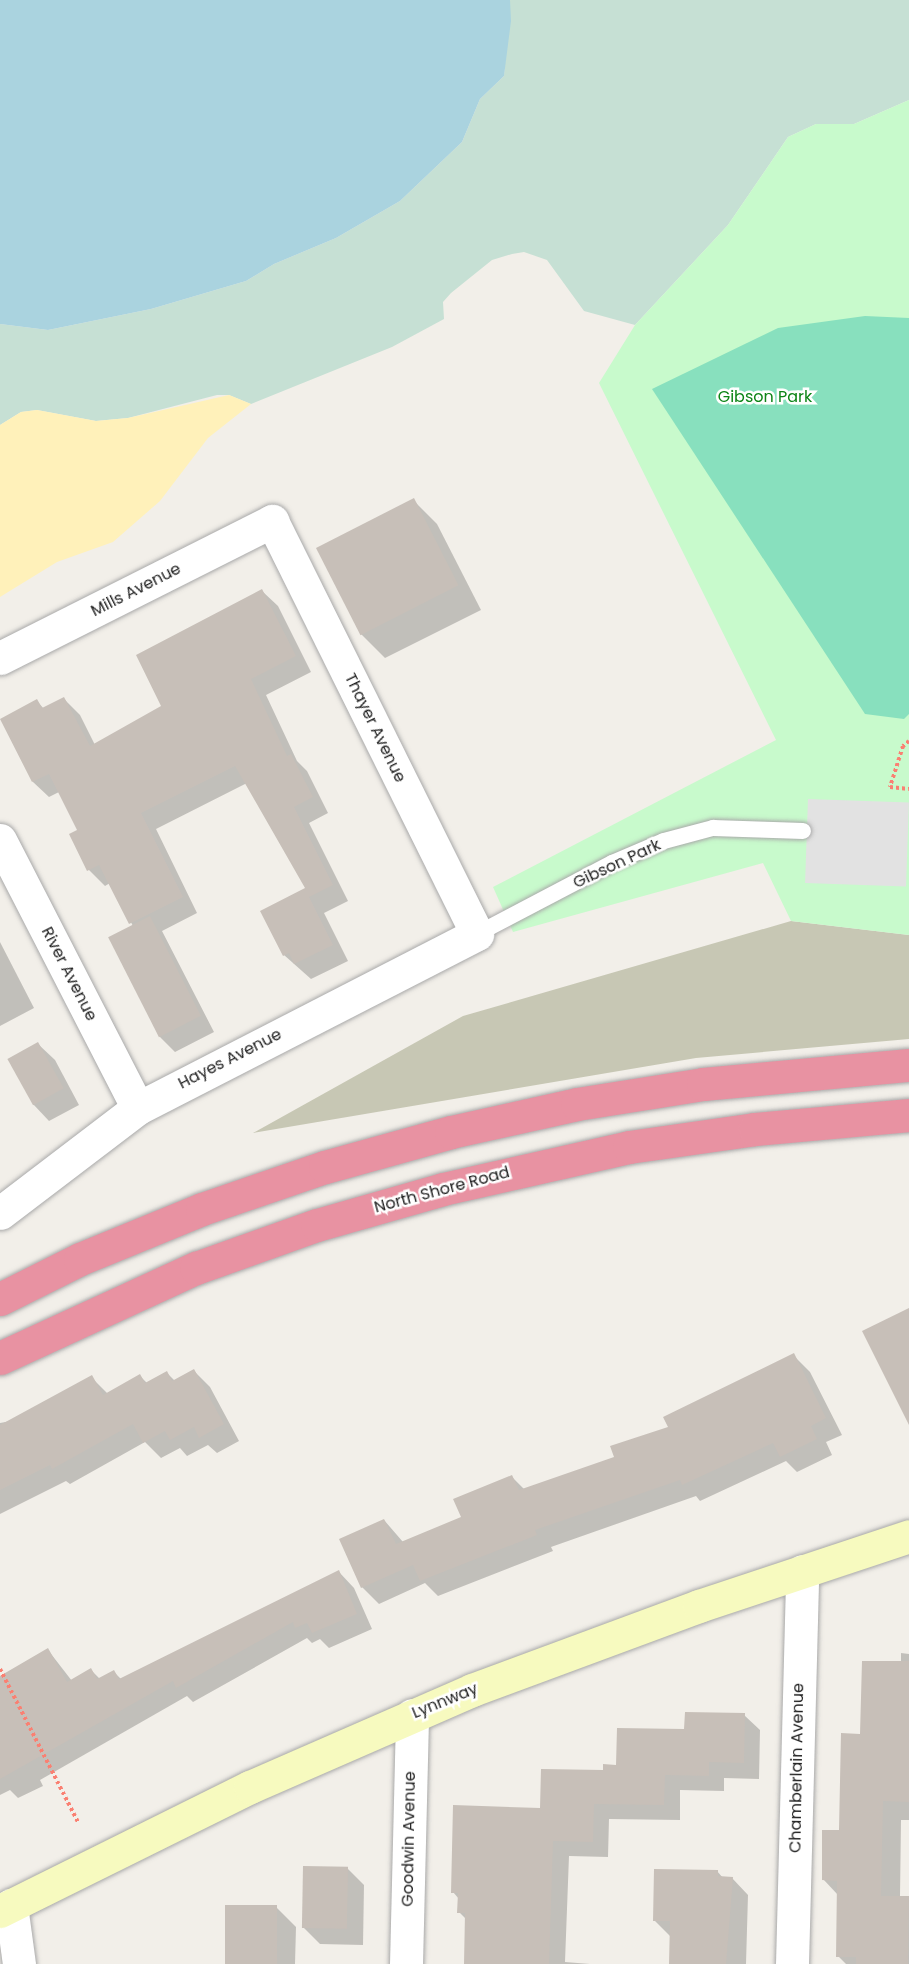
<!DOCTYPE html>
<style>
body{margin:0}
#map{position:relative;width:909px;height:1964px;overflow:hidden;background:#f2efe9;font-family:Poppins,sans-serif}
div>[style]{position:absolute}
.construction>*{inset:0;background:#c7c7b4}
.wetland>*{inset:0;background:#c6e0d4}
.sand>*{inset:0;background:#fff1ba}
.park>*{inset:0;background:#c8facc}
.pitch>*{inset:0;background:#88e0be}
.parking>*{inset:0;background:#e2e2e2;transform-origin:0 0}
.water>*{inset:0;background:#aad3df}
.shadow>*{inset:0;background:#0003}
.building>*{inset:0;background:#c7bfb8;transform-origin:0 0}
.path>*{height:4px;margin-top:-2px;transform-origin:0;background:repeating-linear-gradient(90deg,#fa8072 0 3px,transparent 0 6px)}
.roads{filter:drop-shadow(0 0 2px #a9a9a9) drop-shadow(0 0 2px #a9a9a9)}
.lane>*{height:16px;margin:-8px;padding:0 8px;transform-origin:8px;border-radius:8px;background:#fff}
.street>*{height:33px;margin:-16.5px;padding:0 16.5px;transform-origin:16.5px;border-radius:16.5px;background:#fff}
.secondary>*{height:33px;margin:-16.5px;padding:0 16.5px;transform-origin:16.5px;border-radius:16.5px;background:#f7fabf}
.highway>*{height:33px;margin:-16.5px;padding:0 16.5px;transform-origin:16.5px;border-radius:16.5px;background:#e892a2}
span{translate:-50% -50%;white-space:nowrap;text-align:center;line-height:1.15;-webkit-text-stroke:5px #fff;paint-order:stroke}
.park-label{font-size:16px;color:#0c8416}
.street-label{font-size:16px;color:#222}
</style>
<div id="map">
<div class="construction">
<i style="clip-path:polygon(791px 921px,909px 935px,909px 1039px,696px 1058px,253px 1133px,463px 1016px)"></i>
</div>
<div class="wetland">
<i style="clip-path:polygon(510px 0,909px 0,909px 100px,854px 124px,816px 124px,788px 137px,728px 225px,635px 325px,584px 311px,547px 260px,524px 252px,512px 254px,492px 260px,451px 293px,443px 302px,444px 319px,392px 347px,251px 404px,229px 395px,217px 395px,128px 418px,96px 421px,37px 410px,21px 412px,0 425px,0 324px,48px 330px,151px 309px,246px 281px,274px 264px,336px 238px,400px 201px,462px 142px,480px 99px,504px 76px)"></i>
</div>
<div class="sand">
<i style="clip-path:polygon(229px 395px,251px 404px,208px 438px,160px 501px,113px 542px,57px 562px,0 597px,0 425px,21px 412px,37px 410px,96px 421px,128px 418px)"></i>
</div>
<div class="park">
<i style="clip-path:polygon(909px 100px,909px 935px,791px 921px,763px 863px,513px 932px,493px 887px,776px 740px,599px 383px,635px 325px,728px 225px,788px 137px,816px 124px,854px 124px)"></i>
</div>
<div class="pitch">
<i style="clip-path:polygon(865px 316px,909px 318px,909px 714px,904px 719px,865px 714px,652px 389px,778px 328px)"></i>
</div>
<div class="parking">
<i style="left:808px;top:799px;width:101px;height:84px;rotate:2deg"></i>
</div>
<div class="water">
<i style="clip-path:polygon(0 0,510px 0,511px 21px,504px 76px,480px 99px,462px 142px,400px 201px,336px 238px,274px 264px,246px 281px,151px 309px,48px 330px,0 324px)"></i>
</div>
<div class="shadow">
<i style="clip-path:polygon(413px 500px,437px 524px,481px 610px,385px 658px,361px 634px)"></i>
<i style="clip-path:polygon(262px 591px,278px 606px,311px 672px,266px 695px,297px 761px,307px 771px,328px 813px,309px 823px,348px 901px,324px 913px,348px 961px,311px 979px,284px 955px,307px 889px,247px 783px,156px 829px,197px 913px,162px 931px,214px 1032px,175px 1052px,160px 1037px,133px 926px,110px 883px,105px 886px,89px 870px,79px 831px,59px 792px,49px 797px,33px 782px,37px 701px,44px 709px,64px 699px,80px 715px,95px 745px,163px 706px)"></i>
<i style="clip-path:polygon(0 942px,34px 1008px,0 1026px)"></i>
<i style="clip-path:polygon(38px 1044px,55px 1060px,79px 1105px,49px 1121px,33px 1104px)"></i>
<i style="clip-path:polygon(793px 1355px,810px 1372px,842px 1435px,826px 1442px,832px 1455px,797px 1472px,786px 1461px,700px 1501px,696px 1496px,551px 1547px,553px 1551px,438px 1596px,425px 1583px,379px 1604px,362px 1587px,384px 1520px,403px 1542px,463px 1518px,512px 1477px,525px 1490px,616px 1458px)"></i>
<i style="clip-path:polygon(194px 1371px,210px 1387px,239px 1441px,217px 1453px,208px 1445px,187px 1456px,180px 1448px,161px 1458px,145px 1442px,70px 1484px,66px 1481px,0 1514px,0 1423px,11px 1421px,91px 1377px,108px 1394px,140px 1376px,147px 1383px,167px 1373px,175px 1381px)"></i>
<i style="clip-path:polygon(339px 1572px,354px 1588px,372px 1629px,329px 1648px,320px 1639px,312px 1643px,307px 1638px,193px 1702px,187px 1696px,40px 1780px,43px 1786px,18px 1798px,10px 1790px,0 1795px,0 1695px,48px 1650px,72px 1681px,91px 1670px,100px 1679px,114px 1672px,121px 1679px)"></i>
<i style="clip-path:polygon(901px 1653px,909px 1654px,909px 1820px,901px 1820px,900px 1897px,909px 1897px,909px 1964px,846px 1964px,838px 1956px,838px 1895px,823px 1879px,840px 1831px,861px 1735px,901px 1663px)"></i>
<i style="clip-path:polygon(744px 1715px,760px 1730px,759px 1779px,724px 1778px,724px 1791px,680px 1790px,680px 1820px,609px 1819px,608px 1857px,569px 1856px,565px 1962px,590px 1964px,466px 1964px,467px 1920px,459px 1912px,459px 1899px,453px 1892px,542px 1809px,686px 1731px)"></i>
<i style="clip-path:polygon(347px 1868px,364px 1885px,363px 1945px,320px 1944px,303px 1927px)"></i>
<i style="clip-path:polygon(717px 1871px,723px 1878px,732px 1878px,748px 1895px,746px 1964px,670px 1964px,671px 1937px,654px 1920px)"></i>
<i style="clip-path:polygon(276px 1907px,296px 1927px,295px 1964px,226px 1964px)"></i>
</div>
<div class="building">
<i style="left:414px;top:498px;width:98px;height:110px;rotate:63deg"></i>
<i style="clip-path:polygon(262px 589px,296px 656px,251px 679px,287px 756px,291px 754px,313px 797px,294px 807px,333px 885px,309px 897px,333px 945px,294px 964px,289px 953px,283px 956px,260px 911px,305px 888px,235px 766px,141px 813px,183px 897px,129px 924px,99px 865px,87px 871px,69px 834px,77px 830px,49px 774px,32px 782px,0 719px,37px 699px,42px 708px,64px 697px,90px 746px,161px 706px,136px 655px)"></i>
<i style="left:150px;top:916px;width:112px;height:47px;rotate:63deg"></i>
<i style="left:38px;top:1042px;width:53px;height:35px;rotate:61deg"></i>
<i style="clip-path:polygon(909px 1308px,909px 1425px,862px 1331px)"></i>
<i style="clip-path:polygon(794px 1353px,826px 1418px,811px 1426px,817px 1439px,780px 1457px,773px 1443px,682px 1485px,680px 1480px,535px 1530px,537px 1535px,420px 1581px,413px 1565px,361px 1588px,339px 1539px,384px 1519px,396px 1544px,461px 1517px,453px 1499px,512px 1475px,519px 1490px,614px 1457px,610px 1446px,668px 1427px,663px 1417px)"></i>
<i style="clip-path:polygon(194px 1369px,224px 1424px,199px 1438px,194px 1427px,170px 1440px,165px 1431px,143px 1443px,133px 1424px,52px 1469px,50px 1465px,0 1490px,0 1425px,92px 1375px,103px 1395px,140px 1374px,145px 1383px,167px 1371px,172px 1381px)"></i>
<i style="clip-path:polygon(339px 1570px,357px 1614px,312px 1633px,307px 1623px,295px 1628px,293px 1622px,176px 1688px,173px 1681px,0 1779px,0 1676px,48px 1648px,67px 1682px,91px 1668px,97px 1679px,114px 1670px,119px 1679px)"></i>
<i style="clip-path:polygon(862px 1661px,909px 1661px,909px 1802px,883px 1801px,881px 1896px,909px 1896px,908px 1964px,856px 1964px,856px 1957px,836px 1957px,837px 1881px,822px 1880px,822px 1830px,839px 1830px,841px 1733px,860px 1734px)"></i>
<i style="clip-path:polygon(685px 1712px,745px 1713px,744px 1763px,709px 1762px,709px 1776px,665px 1775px,664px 1805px,594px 1804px,593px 1842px,553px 1841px,549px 1964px,464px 1964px,465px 1913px,457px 1913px,458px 1893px,451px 1893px,453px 1805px,540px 1808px,541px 1769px,603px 1770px,603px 1764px,616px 1765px,617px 1728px,684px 1729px)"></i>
<i style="left:303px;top:1866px;width:45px;height:62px;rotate:1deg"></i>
<i style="clip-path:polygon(654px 1869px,718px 1870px,718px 1876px,733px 1877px,726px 1964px,669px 1964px,670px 1921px,653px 1921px)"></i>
<i style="left:225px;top:1905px;width:52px;height:59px"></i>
</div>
<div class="path">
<i style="left:909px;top:741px;width:8px;rotate:140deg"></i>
<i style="left:903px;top:746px;width:43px;rotate:107.6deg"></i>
<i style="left:890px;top:787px;width:19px;rotate:6deg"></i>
<i style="left:0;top:1669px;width:172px;rotate:63deg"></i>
</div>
<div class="roads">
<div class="lane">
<i style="left:477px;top:934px;width:153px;rotate:-27.7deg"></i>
<i style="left:612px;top:863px;width:56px;rotate:-22.9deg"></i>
<i style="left:664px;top:841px;width:51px;rotate:-14.9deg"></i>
<i style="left:713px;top:828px;width:90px;rotate:1.9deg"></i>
</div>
<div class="street">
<i style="left:0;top:658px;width:305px;rotate:-26.7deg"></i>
<i style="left:272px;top:521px;width:461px;rotate:63.6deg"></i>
<i style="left:477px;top:934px;width:381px;rotate:152.8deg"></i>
<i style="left:138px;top:1108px;width:173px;rotate:142.7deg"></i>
<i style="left:0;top:840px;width:301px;rotate:62.8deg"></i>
<i style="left:11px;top:1905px;width:60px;rotate:82.3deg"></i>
<i style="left:406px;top:1964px;width:249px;rotate:-88.6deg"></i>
<i style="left:792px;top:1964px;width:393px;rotate:-88.5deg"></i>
</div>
<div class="secondary">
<i style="left:0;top:1911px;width:279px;rotate:-26.4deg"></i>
<i style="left:250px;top:1787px;width:242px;rotate:-23.6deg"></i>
<i style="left:472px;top:1690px;width:242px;rotate:-20.3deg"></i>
<i style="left:699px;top:1606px;width:221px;rotate:-18.4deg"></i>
</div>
<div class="highway">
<i style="left:0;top:1299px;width:89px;rotate:-26.6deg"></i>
<i style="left:80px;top:1259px;width:132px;rotate:-22.3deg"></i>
<i style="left:202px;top:1209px;width:130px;rotate:-18.9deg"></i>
<i style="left:325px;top:1167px;width:131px;rotate:-15.5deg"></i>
<i style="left:451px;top:1132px;width:129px;rotate:-12.5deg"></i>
<i style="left:577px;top:1104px;width:128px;rotate:-9deg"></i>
<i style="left:703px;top:1084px;width:207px;rotate:-5.3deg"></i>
<i style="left:0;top:1358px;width:216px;rotate:-24.7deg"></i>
<i style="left:196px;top:1268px;width:128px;rotate:-19.6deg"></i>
<i style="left:317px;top:1225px;width:131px;rotate:-15.9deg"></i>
<i style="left:443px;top:1189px;width:191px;rotate:-12.7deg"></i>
<i style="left:629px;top:1147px;width:127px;rotate:-8.1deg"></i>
<i style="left:755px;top:1129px;width:155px;rotate:-5.2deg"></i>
</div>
</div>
<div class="park-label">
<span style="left:765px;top:397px">Gibson Park</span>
</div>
<div class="street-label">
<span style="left:136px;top:590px;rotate:-27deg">Mills Avenue</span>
<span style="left:375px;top:728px;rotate:64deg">Thayer Avenue</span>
<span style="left:617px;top:864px;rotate:-25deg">Gibson Park</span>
<span style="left:69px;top:974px;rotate:63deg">River Avenue</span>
<span style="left:230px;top:1059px;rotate:-27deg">Hayes Avenue</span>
<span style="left:442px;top:1190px;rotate:-15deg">North Shore Road</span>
<span style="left:445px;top:1701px;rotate:-22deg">Lynnway</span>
<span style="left:797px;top:1768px;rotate:-89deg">Chamberlain Avenue</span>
<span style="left:409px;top:1839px;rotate:-89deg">Goodwin Avenue</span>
</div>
</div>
